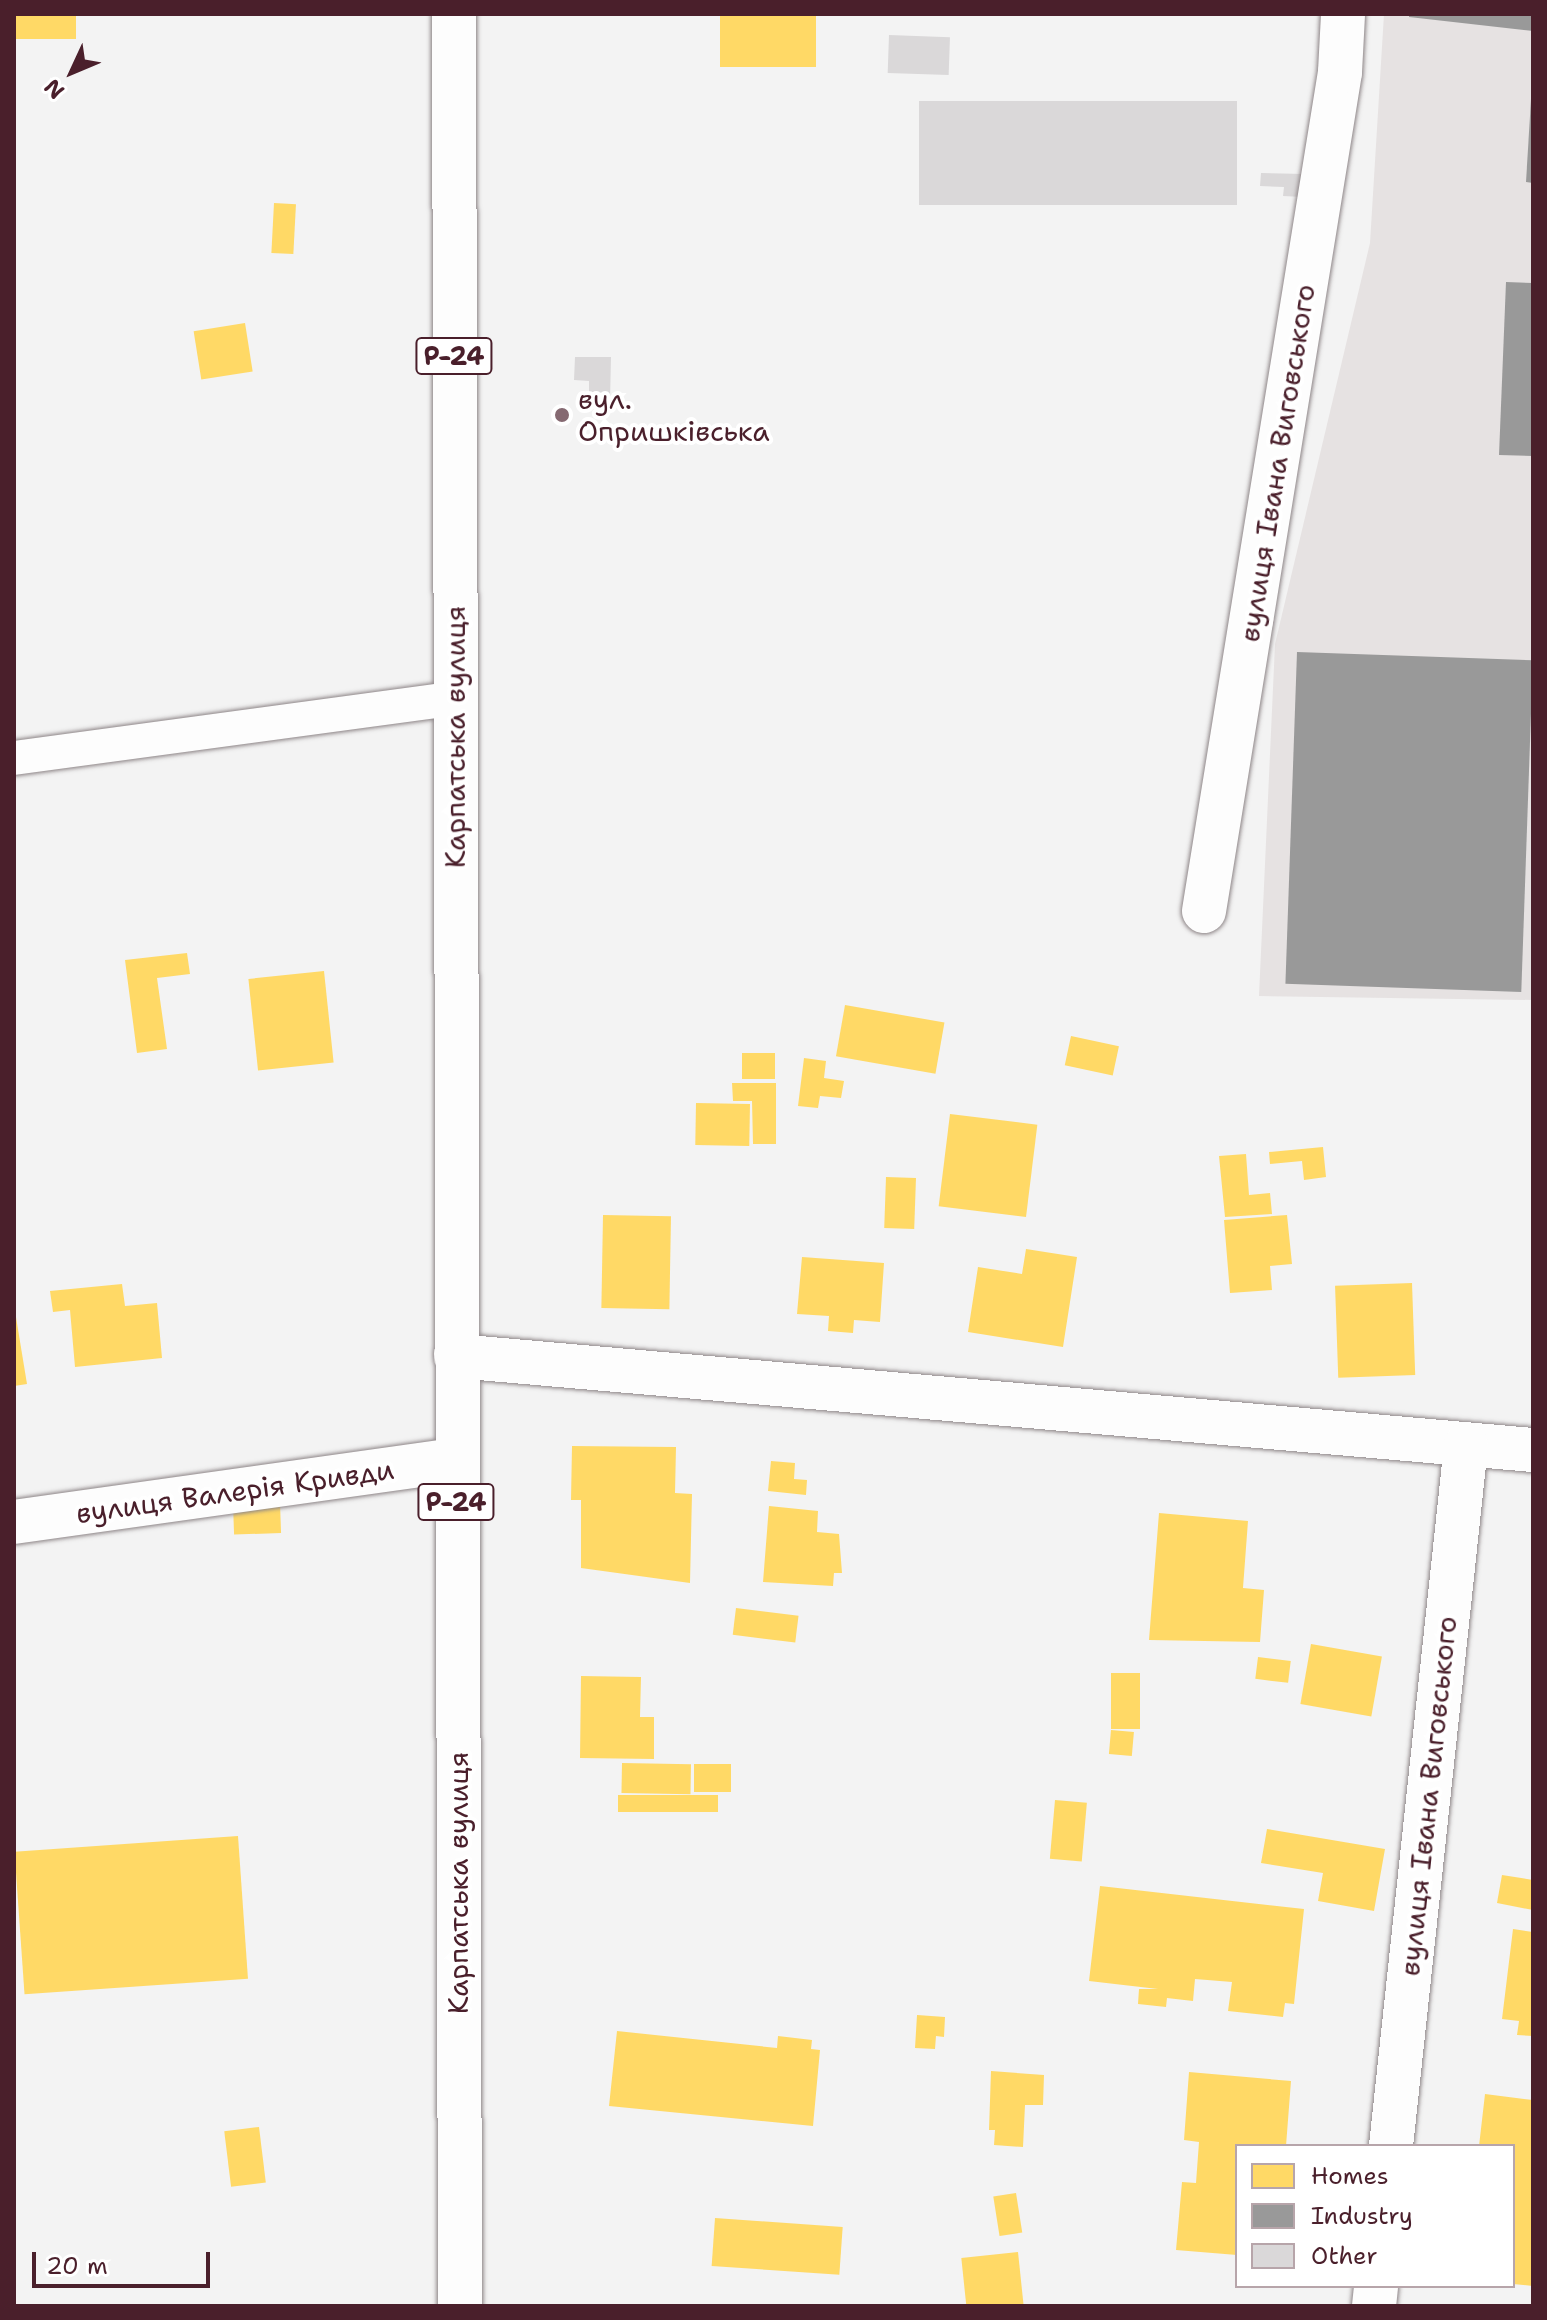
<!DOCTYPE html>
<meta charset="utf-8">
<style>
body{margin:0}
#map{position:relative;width:1547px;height:2320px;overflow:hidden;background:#f3f3f3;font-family:"Shantell Sans",sans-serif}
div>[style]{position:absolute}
.built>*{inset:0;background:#e6e2e2}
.homes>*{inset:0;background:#ffd966;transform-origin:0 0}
.industry>*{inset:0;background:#999;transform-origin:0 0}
.building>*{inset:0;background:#dad8d9;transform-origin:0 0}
.roads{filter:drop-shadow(0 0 2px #8e8688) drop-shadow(0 0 2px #8e8688)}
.lane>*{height:34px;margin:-17px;padding:0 17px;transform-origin:17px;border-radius:17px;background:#fdfdfd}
.street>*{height:44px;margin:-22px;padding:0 22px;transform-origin:22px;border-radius:22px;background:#fdfdfd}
.primary>*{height:44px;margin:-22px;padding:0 22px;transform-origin:22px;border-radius:22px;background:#fdfdfd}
.dots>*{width:22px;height:22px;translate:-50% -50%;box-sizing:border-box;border:4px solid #fff;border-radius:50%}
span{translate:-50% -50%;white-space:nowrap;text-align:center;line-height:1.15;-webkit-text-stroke:8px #fff;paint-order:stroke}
.shield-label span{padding:2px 6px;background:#fff;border:2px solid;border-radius:6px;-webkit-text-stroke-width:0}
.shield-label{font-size:26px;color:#4a1f2b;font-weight:700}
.poi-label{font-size:28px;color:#4a1f2b}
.left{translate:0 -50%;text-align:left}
.street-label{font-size:28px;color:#4a1f2b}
.frame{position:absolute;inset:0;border:16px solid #4a1f2b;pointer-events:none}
.legend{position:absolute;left:1235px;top:2144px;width:280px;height:144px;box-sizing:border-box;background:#fff;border:2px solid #b7a5aa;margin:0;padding:10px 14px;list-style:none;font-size:24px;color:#4a1f2b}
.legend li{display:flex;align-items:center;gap:16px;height:40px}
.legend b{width:40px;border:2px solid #b7a5aa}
.north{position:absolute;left:32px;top:32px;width:80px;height:80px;-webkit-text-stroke:6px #fff;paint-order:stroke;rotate:226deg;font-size:22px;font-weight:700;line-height:32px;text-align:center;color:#4a1f2b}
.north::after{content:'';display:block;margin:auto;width:28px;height:36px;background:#4a1f2b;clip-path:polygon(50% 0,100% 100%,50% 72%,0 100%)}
.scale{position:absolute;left:32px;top:2252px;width:178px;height:36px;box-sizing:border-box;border:4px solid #4a1f2b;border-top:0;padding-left:10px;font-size:24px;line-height:28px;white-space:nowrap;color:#4a1f2b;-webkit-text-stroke:6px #fff;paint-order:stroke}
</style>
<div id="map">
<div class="built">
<i style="clip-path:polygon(1384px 14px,1533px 14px,1533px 1000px,1259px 996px,1275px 644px,1370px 243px)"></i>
</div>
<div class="homes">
<i style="left:14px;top:14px;width:62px;height:25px"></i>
<i style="left:720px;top:14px;width:96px;height:53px"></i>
<i style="left:274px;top:203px;width:22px;height:50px;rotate:3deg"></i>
<i style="left:245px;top:323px;width:49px;height:52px;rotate:81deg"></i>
<i style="clip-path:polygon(187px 953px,190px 974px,157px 978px,167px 1049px,137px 1053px,125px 960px)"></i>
<i style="left:324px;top:971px;width:92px;height:76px;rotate:84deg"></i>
<i style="left:845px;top:1005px;width:101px;height:52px;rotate:10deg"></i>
<i style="left:1071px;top:1036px;width:49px;height:30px;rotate:12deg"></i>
<i style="left:742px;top:1053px;width:33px;height:26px"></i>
<i style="clip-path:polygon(804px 1058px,826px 1061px,824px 1078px,844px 1081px,841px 1098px,820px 1096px,818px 1108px,798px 1106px)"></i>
<i style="clip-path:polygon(732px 1083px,776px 1083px,776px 1144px,753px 1144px,752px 1101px,733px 1101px)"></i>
<i style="left:696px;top:1103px;width:54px;height:42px;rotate:1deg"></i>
<i style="left:950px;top:1114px;width:88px;height:93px;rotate:7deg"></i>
<i style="clip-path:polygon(1323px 1147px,1326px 1177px,1304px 1180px,1302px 1161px,1270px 1164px,1269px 1152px)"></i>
<i style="clip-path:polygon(1246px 1154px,1249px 1195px,1270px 1193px,1272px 1214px,1225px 1217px,1219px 1156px)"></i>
<i style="left:886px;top:1177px;width:30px;height:51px;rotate:2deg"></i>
<i style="left:603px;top:1215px;width:68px;height:93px;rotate:1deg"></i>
<i style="clip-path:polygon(1287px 1215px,1292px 1264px,1270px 1266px,1272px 1290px,1230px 1293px,1224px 1220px)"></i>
<i style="clip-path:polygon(1026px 1249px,1077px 1257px,1063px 1347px,968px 1332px,978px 1267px,1022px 1274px)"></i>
<i style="clip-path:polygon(802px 1257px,884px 1263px,880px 1322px,854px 1320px,853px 1333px,828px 1331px,829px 1316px,797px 1314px)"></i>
<i style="left:1412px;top:1283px;width:92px;height:77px;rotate:88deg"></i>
<i style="clip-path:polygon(122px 1284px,125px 1306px,157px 1303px,162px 1358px,75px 1367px,70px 1310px,53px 1312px,50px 1291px)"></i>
<i style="clip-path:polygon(14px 1305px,27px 1384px,14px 1386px)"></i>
<i style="clip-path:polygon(572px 1446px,676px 1447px,675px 1493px,692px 1494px,690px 1583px,581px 1568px,581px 1500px,571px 1500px)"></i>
<i style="clip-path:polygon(771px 1461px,795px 1463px,794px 1479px,807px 1480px,806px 1495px,768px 1491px)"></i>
<i style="left:280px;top:1503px;width:30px;height:47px;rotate:88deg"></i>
<i style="clip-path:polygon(769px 1506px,818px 1511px,817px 1532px,839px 1534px,842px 1573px,834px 1573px,833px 1586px,763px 1582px)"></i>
<i style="clip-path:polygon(1159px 1513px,1248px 1521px,1243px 1588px,1264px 1590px,1260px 1642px,1149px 1640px)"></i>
<i style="left:736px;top:1608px;width:63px;height:27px;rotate:7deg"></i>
<i style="left:1311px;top:1644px;width:72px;height:61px;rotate:10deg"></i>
<i style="left:1258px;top:1657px;width:33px;height:22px;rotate:7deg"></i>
<i style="left:1111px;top:1673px;width:29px;height:56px"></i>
<i style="clip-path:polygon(581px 1676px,641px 1677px,640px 1717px,654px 1717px,654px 1759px,580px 1758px)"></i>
<i style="left:1111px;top:1730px;width:23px;height:24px;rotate:5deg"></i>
<i style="left:622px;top:1763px;width:69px;height:30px;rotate:1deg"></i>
<i style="left:694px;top:1764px;width:37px;height:28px"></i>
<i style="left:618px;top:1795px;width:100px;height:17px"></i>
<i style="left:1055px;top:1800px;width:32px;height:59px;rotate:5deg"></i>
<i style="clip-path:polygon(1267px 1829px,1385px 1849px,1374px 1911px,1318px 1901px,1323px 1873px,1261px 1863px)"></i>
<i style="left:238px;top:1836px;width:143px;height:224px;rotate:86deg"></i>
<i style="clip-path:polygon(1502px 1875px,1533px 1880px,1533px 1910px,1497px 1903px)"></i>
<i style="clip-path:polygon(1100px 1886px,1304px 1909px,1294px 2004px,1285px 2003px,1283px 2017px,1228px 2011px,1232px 1982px,1195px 1979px,1193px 2001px,1167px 1998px,1166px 2007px,1138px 2004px,1139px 1989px,1158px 1989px,1089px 1981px)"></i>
<i style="clip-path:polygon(1513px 1929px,1533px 1932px,1533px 2036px,1517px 2035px,1519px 2021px,1502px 2019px)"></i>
<i style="clip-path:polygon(917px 2015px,945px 2017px,944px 2037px,936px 2036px,935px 2049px,915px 2048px)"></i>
<i style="clip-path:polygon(617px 2031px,777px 2048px,778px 2036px,812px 2040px,811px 2049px,820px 2050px,813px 2126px,609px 2106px)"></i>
<i style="clip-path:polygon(991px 2071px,1044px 2075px,1043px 2105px,1025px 2105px,1023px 2147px,994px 2145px,995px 2130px,989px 2130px)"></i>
<i style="clip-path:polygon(1189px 2072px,1291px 2081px,1286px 2146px,1237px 2146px,1237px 2255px,1176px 2250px,1182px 2182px,1196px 2183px,1199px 2142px,1184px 2140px)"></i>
<i style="clip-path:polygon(1485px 2094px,1533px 2100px,1533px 2286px,1513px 2284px,1513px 2146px,1479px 2146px)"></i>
<i style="left:259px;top:2127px;width:56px;height:35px;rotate:83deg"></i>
<i style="left:1016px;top:2193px;width:40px;height:23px;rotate:81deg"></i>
<i style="left:715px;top:2218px;width:128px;height:48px;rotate:4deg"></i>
<i style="left:1018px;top:2252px;width:54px;height:57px;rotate:84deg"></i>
</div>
<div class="industry">
<i style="clip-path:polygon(1409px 14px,1533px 14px,1533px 31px,1409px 17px)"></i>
<i style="clip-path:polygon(1531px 99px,1533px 99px,1533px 183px,1526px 182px)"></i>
<i style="clip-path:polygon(1506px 282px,1533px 283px,1533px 456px,1499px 455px)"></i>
<i style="left:1297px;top:652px;width:236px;height:332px;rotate:2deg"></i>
</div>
<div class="building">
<i style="left:889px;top:35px;width:61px;height:38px;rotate:2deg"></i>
<i style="left:919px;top:101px;width:318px;height:104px"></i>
<i style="clip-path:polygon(1261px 173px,1305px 174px,1303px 197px,1283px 196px,1284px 187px,1260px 186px)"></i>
<i style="clip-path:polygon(575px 357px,611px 357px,610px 402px,589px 402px,589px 381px,574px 380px)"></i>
</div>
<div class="roads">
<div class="lane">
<i style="left:14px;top:758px;width:445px;rotate:-7.7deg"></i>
</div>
<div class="street">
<i style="left:1204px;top:911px;width:850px;rotate:-80.79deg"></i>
<i style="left:1340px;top:72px;width:58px;rotate:-87deg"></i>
<i style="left:456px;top:1356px;width:1081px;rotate:4.99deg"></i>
<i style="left:14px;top:1522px;width:446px;rotate:-8deg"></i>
<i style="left:1391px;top:2146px;width:705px;rotate:-83.89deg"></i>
<i style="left:1374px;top:2306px;width:20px;rotate:-84deg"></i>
</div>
<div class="primary">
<i style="left:454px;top:14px;width:2292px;rotate:89.85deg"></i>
</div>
</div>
<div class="dots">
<i style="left:562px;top:415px;background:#856971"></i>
</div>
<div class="shield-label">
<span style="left:454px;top:356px">Р-24</span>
<span style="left:456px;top:1502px">Р-24</span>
</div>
<div class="poi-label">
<span class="left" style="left:578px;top:415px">вул.<br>Опришківська</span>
</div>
<div class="street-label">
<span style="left:1277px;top:463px;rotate:-81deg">вулиця Івана Виговського</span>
<span style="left:455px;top:737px;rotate:-90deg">Карпатська вулиця</span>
<span style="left:235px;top:1491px;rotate:-8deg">вулиця Валерія Кривди</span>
<span style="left:1428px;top:1796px;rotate:-84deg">вулиця Івана Виговського</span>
<span style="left:458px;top:1883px;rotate:-90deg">Карпатська вулиця</span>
</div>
<div class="frame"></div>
<ul class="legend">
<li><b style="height:22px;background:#ffd966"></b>Homes</li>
<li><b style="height:22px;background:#999"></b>Industry</li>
<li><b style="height:22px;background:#dad8d9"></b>Other</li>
</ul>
<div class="north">N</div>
<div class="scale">20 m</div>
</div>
